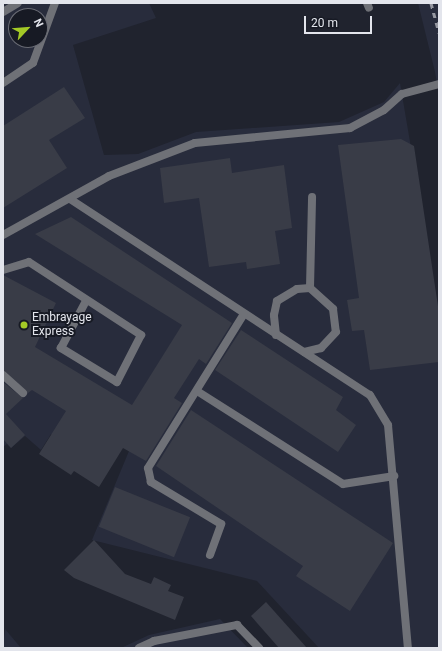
<!DOCTYPE html>
<style>
body{margin:0}
#map{position:relative;width:442px;height:651px;overflow:hidden;background:#20232e;font-family:Roboto,sans-serif}
div>[style]{position:absolute}
.built>*{inset:0;background:#282c3c}
.building>*{inset:0;background:#393c47;transform-origin:0 0}
.service>*{height:8px;margin:-4px;padding:0 4px;transform-origin:4px;border-radius:4px;background:#6f7177}
.rail>*{height:3px;margin-top:-1.5px;transform-origin:0;background:repeating-linear-gradient(90deg,#9698a1 0 5px,transparent 0 10px)}
.dots>*{width:11px;height:11px;translate:-50% -50%;box-sizing:border-box;border:2px solid #171a24;border-radius:50%}
span{translate:-50% -50%;white-space:nowrap;text-align:center;line-height:1.15;-webkit-text-stroke:4px #171a24;paint-order:stroke}
.poi-label{font-size:12px;color:#e3e5ec}
.left{translate:0 -50%;text-align:left}
.frame{position:absolute;inset:0;border:4px solid #e3e5ec;pointer-events:none}
.north{position:absolute;left:8px;top:8px;width:40px;height:40px;box-sizing:border-box;background:#171a24;border:1px solid #696b74;border-radius:50%;rotate:64deg;font-size:11px;font-weight:700;line-height:16px;text-align:center;color:#e3e5ec}
.north::after{content:'';display:block;margin:auto;width:14px;height:18px;background:#a3c926;clip-path:polygon(50% 0,100% 100%,50% 72%,0 100%)}
.scale{position:absolute;left:304px;top:16px;width:68px;height:18px;box-sizing:border-box;border:2px solid #e3e5ec;border-top:0;padding-left:5px;font-size:12px;line-height:14px;white-space:nowrap;color:#e3e5ec;-webkit-text-stroke:3px #171a24;paint-order:stroke}
</style>
<div id="map">
<div class="built">
<i style="clip-path:polygon(evenodd,3px 3px,149px 3px,156px 18px,73px 45px,104px 155px,138px 154px,196px 132px,339px 122px,384px 102px,400px 83px,439px 312px,439px 648px,319px 648px,257px 581px,92px 540px,129px 451px,110px 439px,51px 434px,41px 450px,25px 436px,11px 448px,7px 444px,3px 447px,3px 3px,16px 16px,40px 16px,40px 40px,16px 40px,16px 16px)"></i>
<i style="clip-path:polygon(418px 3px,439px 3px,439px 95px,435px 72px)"></i>
<i style="clip-path:polygon(220px 619px,248px 648px,121px 648px,149px 635px)"></i>
<i style="clip-path:polygon(5px 629px,21px 648px,3px 648px)"></i>
</div>
<div class="building">
<i style="clip-path:polygon(64px 87px,85px 118px,49px 140px,67px 168px,3px 208px,3px 126px)"></i>
<i style="clip-path:polygon(401px 139px,414px 146px,439px 313px,439px 362px,370px 370px,364px 330px,352px 331px,347px 300px,359px 298px,338px 145px)"></i>
<i style="clip-path:polygon(230px 158px,232px 173px,284px 165px,292px 228px,275px 231px,280px 264px,247px 269px,246px 262px,209px 267px,199px 198px,164px 203px,160px 168px)"></i>
<i style="clip-path:polygon(71px 217px,232px 323px,206px 364px,199px 359px,174px 398px,182px 403px,146px 461px,123px 448px,99px 487px,74px 471px,71px 475px,39px 454px,66px 411px,32px 390px,28px 393px,3px 370px,3px 275px,56px 303px,35px 347px,132px 405px,182px 325px,35px 234px)"></i>
<i style="clip-path:polygon(241px 330px,343px 397px,336px 410px,356px 425px,338px 452px,215px 370px)"></i>
<i style="clip-path:polygon(3px 382px,23px 398px,6px 414px,25px 435px,11px 448px,3px 439px)"></i>
<i style="clip-path:polygon(191px 410px,393px 543px,350px 611px,296px 576px,303px 566px,156px 466px)"></i>
<i style="left:115px;top:487px;width:81px;height:43px;rotate:22deg"></i>
<i style="clip-path:polygon(94px 540px,125px 574px,151px 584px,154px 577px,171px 585px,168px 591px,184px 597px,175px 620px,74px 578px,64px 570px)"></i>
<i style="clip-path:polygon(266px 602px,307px 648px,279px 648px,251px 616px)"></i>
</div>
<div class="service">
<i style="left:367px;top:3px;width:5px;rotate:68deg"></i>
<i style="left:3px;top:12px;width:17px;rotate:-31deg"></i>
<i style="left:3px;top:83px;width:36px;rotate:-34deg"></i>
<i style="left:33px;top:63px;width:64px;rotate:-69.9deg"></i>
<i style="left:70px;top:199px;width:358px;rotate:33.2deg"></i>
<i style="left:370px;top:395px;width:35px;rotate:59deg"></i>
<i style="left:388px;top:425px;width:224px;rotate:84.9deg"></i>
<i style="left:3px;top:235px;width:121px;rotate:-29.1deg"></i>
<i style="left:109px;top:176px;width:92px;rotate:-21deg"></i>
<i style="left:195px;top:143px;width:156px;rotate:-5.5deg"></i>
<i style="left:350px;top:128px;width:38px;rotate:-28deg"></i>
<i style="left:384px;top:110px;width:24px;rotate:-42deg"></i>
<i style="left:402px;top:94px;width:38px;rotate:-15deg"></i>
<i style="left:3px;top:270px;width:27px;rotate:-17deg"></i>
<i style="left:29px;top:262px;width:134px;rotate:33.1deg"></i>
<i style="left:141px;top:335px;width:53px;rotate:117.1deg"></i>
<i style="left:117px;top:382px;width:66px;rotate:-148.7deg"></i>
<i style="left:61px;top:348px;width:53px;rotate:-62deg"></i>
<i style="left:310px;top:288px;width:91px;rotate:-88.7deg"></i>
<i style="left:276px;top:335px;width:20px;rotate:-96deg"></i>
<i style="left:274px;top:315px;width:14px;rotate:-78deg"></i>
<i style="left:277px;top:301px;width:23px;rotate:-31deg"></i>
<i style="left:297px;top:289px;width:13px;rotate:-4deg"></i>
<i style="left:310px;top:288px;width:31px;rotate:42deg"></i>
<i style="left:333px;top:309px;width:23px;rotate:83deg"></i>
<i style="left:336px;top:332px;width:22px;rotate:133deg"></i>
<i style="left:321px;top:348px;width:17px;rotate:167deg"></i>
<i style="left:3px;top:375px;width:27px;rotate:42deg"></i>
<i style="left:197px;top:391px;width:173px;rotate:32.5deg"></i>
<i style="left:343px;top:484px;width:52px;rotate:-8.9deg"></i>
<i style="left:210px;top:555px;width:33px;rotate:-70deg"></i>
<i style="left:221px;top:524px;width:82px;rotate:-149deg"></i>
<i style="left:151px;top:482px;width:14px;rotate:-102deg"></i>
<i style="left:148px;top:468px;width:181px;rotate:-58.1deg"></i>
<i style="left:139px;top:648px;width:17px;rotate:-25deg"></i>
<i style="left:154px;top:641px;width:85px;rotate:-10.9deg"></i>
<i style="left:237px;top:625px;width:32px;rotate:46deg"></i>
</div>
<div class="rail">
<i style="left:431px;top:3px;width:31px;rotate:75deg"></i>
</div>
<div class="dots">
<i style="left:24px;top:325px;background:#a3c926"></i>
</div>
<div class="poi-label">
<span class="left" style="left:32px;top:325px">Embrayage<br>Express</span>
</div>
<div class="frame"></div>
<div class="north">N</div>
<div class="scale">20 m</div>
</div>
